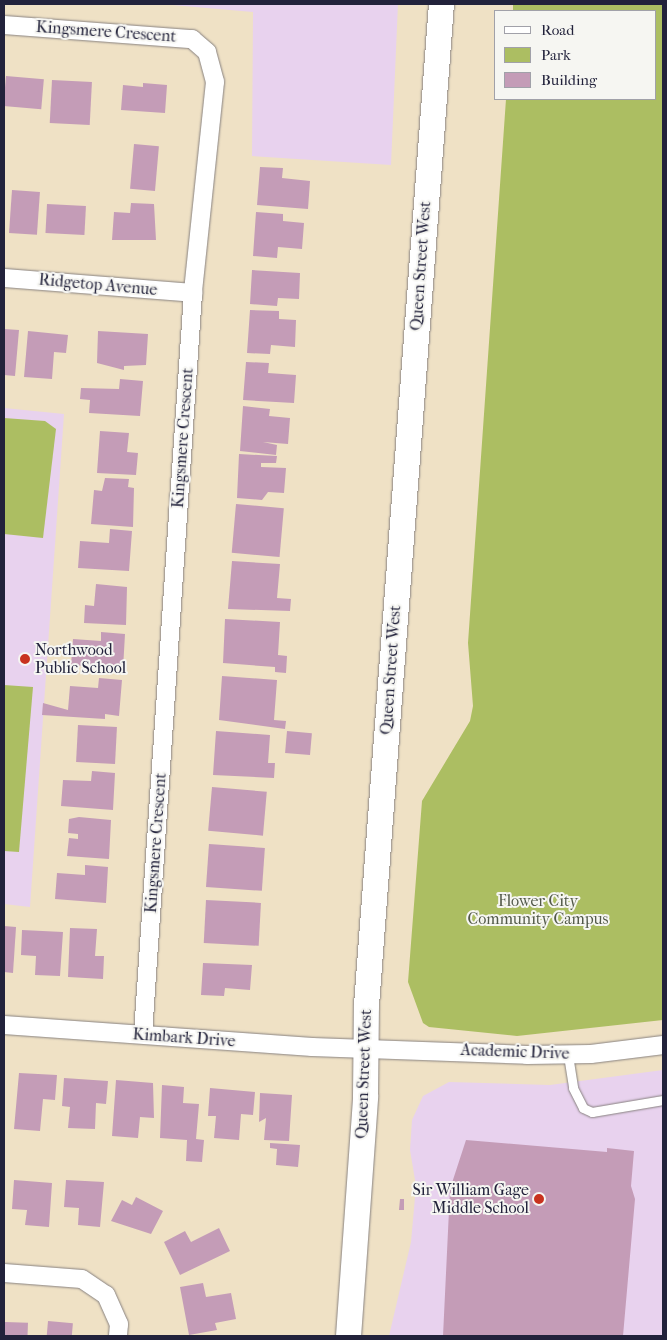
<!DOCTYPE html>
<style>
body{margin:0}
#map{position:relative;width:667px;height:1340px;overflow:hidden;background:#efe1c5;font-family:"IM FELL French Canon",serif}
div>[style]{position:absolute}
.built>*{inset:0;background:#e8d2ee}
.green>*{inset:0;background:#acbe62}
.building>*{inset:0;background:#c49cb7;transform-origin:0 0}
.roads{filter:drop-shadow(0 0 1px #888280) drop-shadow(0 0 1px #888280)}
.service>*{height:9px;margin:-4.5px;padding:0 4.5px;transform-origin:4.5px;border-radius:4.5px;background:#fff}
.minor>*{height:18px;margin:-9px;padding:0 9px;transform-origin:9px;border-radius:9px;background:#fff}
.secondary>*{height:25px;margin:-12.5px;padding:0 12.5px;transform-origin:12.5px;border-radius:12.5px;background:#fff}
.dots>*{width:14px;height:14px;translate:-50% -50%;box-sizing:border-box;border:2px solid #f6f6f2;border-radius:50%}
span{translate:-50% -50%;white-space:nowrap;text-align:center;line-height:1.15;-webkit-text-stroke:4px #f6f6f2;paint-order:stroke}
.street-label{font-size:16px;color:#22223b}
.poi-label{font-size:16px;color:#22223b}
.left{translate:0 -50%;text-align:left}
.right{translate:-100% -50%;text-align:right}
.park-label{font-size:16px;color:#525949}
.frame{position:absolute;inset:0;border:5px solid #22223b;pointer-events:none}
.legend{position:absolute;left:494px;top:10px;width:162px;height:90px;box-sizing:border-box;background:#f6f6f2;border:1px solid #a1a1a9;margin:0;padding:6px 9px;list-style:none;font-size:15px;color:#22223b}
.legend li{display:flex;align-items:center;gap:10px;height:25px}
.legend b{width:25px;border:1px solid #a1a1a9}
</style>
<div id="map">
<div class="built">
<i style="clip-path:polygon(161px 4px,398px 4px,391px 165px,252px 156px,253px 12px)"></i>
<i style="clip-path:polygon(4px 408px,64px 414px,30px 907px,4px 904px)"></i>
<i style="clip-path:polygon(663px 1070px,663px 1336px,389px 1336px,411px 1242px,416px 1186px,410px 1150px,412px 1120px,423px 1096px,449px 1082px,550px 1085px)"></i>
</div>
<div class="green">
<i style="clip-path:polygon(513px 4px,663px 4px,663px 1020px,517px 1036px,429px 1027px,423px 1023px,408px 982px,422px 801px,470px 721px,473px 706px,468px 643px,506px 99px,656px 99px,656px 11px,513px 11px)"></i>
<i style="clip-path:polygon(4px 418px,45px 421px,56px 429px,43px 538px,4px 534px)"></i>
<i style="clip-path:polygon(4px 685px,33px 687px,19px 852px,4px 851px)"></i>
</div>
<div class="building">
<i style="left:6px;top:76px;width:38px;height:30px;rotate:5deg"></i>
<i style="left:52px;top:80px;width:40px;height:43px;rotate:3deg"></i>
<i style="clip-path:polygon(143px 83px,167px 85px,165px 113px,121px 110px,123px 85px,143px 87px)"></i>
<i style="left:134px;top:144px;width:25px;height:45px;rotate:5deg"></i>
<i style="clip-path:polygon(260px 167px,283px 168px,282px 178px,310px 181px,308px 209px,257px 205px)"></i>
<i style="left:12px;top:190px;width:28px;height:43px;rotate:4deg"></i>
<i style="clip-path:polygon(131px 203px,154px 204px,156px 240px,112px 240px,114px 212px,130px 213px)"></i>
<i style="left:47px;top:204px;width:39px;height:29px;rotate:3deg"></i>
<i style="clip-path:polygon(256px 212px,283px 214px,283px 221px,304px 223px,302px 249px,278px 247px,277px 258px,253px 256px)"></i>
<i style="clip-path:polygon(252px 270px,300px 273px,299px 299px,278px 298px,277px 306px,250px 304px)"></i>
<i style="clip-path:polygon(250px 310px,279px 311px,279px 319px,296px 320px,295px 347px,271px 345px,270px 354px,247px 353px)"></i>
<i style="clip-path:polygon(4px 329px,19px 330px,15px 376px,4px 375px)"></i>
<i style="clip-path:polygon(28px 331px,68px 335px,66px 353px,54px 352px,52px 379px,24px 377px)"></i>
<i style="clip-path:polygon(98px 331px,148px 334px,146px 365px,124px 366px,124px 370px,97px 363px)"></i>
<i style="clip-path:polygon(246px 362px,269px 363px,268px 373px,296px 375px,294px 403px,243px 400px)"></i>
<i style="clip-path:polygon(120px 379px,143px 381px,140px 416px,89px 413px,90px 400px,80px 399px,81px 388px,119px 389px)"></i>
<i style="clip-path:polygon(243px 406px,270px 409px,269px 416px,290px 418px,288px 444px,263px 442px,277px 445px,276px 455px,240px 451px)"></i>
<i style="clip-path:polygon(100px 431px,129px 433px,127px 452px,138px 453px,136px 475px,97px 473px)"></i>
<i style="clip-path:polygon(239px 454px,277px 456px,276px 463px,261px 463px,261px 467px,286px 468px,284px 493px,268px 492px,262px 500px,237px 498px)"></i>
<i style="clip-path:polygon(105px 478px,129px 479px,128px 487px,134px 488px,133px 527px,91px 524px,94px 490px,102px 491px)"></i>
<i style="left:236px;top:504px;width:48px;height:49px;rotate:5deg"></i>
<i style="clip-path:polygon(110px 529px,132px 531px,129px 571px,78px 568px,80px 541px,109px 543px)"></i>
<i style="clip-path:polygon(232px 561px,280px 564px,277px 598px,291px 599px,290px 611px,228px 609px)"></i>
<i style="clip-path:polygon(96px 584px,127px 587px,126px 625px,84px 623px,85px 605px,94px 606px)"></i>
<i style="clip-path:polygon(225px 619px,280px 622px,278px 655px,287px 656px,286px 673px,275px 672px,275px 667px,223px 663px)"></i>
<i style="clip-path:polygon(101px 632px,125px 634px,123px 669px,71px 665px,73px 639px,101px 641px)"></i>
<i style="clip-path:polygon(222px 676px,277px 680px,274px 720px,286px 721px,285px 729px,219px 720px)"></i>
<i style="clip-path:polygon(99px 678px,122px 680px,119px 716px,105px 714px,105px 719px,42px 715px,43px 703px,68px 710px,70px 686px,98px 688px)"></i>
<i style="left:78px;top:725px;width:39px;height:37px;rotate:3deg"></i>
<i style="clip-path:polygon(216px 731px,270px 735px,268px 763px,275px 763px,274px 778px,213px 775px)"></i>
<i style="left:287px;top:731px;width:25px;height:22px;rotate:5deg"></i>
<i style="clip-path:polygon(92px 771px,115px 773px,113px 810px,61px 806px,63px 780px,91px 781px)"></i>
<i style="left:212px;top:787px;width:55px;height:44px;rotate:5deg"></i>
<i style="clip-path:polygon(79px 817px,111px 820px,109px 859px,67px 856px,69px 838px,78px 839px,78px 834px,68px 833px,69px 819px)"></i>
<i style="left:209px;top:844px;width:56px;height:43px;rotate:4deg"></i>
<i style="clip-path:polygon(85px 865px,108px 867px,106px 903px,55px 899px,57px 873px,85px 875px)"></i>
<i style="left:206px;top:900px;width:55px;height:43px;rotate:3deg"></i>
<i style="clip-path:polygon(4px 926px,16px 927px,13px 973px,4px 972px)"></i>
<i style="clip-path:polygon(70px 928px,97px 929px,95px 956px,104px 956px,103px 979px,68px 977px)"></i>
<i style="clip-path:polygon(22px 930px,63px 932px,60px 976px,35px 975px,36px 956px,21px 955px)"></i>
<i style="clip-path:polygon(203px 963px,252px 965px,250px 990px,225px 988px,224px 996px,201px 995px)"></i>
<i style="clip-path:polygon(19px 1073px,57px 1075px,55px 1100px,43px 1099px,40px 1131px,14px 1129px)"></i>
<i style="clip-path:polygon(64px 1078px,108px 1081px,106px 1104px,96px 1103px,95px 1129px,68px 1128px,70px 1107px,62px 1106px)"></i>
<i style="clip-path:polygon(116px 1080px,153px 1083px,154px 1118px,140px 1117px,138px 1138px,112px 1136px)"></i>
<i style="clip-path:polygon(162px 1085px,184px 1087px,183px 1103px,199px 1104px,196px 1139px,204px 1140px,202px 1162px,186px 1161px,187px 1140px,160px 1138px)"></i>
<i style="clip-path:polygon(210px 1088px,255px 1092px,253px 1115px,241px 1114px,239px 1140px,214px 1138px,216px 1116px,208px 1116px)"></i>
<i style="clip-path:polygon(260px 1093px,292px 1095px,289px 1141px,264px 1140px,266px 1118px,259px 1122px)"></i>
<i style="clip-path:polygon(466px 1140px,607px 1152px,607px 1148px,634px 1151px,631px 1186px,635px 1199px,623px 1336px,443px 1336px,450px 1189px)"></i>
<i style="clip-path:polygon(270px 1143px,300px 1145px,298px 1167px,276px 1165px,277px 1149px,270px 1148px)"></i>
<i style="clip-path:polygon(14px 1180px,52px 1183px,49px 1227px,25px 1225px,27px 1210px,12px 1209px)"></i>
<i style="clip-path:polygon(66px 1180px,104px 1182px,100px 1227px,78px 1225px,79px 1208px,64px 1207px)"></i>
<i style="clip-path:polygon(136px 1197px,163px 1211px,151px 1234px,111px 1221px,122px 1200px,132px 1205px)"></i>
<i style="clip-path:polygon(400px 1199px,404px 1199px,404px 1210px,399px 1210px)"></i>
<i style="clip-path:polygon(219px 1228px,230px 1251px,180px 1275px,164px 1242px,185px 1231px,191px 1242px)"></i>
<i style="clip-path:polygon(203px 1283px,206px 1297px,231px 1293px,236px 1319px,215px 1323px,217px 1330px,189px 1335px,180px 1287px)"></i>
<i style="left:48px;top:1321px;width:25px;height:15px;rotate:5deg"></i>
<i style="left:5px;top:1322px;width:23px;height:14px;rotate:2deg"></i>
</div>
<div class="roads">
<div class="service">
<i style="left:568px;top:1055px;width:33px;rotate:81deg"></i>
<i style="left:573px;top:1088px;width:22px;rotate:63deg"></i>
<i style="left:583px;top:1108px;width:10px;rotate:24deg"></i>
<i style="left:592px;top:1112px;width:72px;rotate:-9.6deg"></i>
</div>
<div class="minor">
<i style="left:4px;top:25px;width:189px;rotate:4.3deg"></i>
<i style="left:192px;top:39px;width:20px;rotate:41deg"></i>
<i style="left:207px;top:52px;width:31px;rotate:75deg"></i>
<i style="left:215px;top:82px;width:212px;rotate:96deg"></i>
<i style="left:193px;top:293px;width:743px;rotate:93.86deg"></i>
<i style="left:4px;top:278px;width:190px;rotate:4.5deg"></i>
<i style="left:4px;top:1025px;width:309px;rotate:4.1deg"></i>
<i style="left:312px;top:1047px;width:215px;rotate:2.1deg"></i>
<i style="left:527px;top:1055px;width:64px;rotate:-0.9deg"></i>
<i style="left:591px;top:1054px;width:73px;rotate:-7.1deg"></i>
<i style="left:4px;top:1273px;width:78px;rotate:4.4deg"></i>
<i style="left:82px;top:1279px;width:29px;rotate:34deg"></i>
<i style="left:106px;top:1295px;width:32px;rotate:66deg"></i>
<i style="left:119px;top:1324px;width:12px;rotate:95deg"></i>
</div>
<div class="secondary">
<i style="left:348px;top:1336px;width:241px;rotate:-85.9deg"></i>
<i style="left:365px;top:1096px;width:91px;rotate:-89.4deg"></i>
<i style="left:366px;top:1005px;width:1004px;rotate:-85.72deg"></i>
</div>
</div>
<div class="dots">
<i style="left:25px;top:659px;background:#c8321e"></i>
<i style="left:539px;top:1199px;background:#c8321e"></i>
</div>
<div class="street-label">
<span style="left:106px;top:32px;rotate:4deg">Kingsmere Crescent</span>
<span style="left:421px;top:266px;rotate:-86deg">Queen Street West</span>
<span style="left:98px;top:285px;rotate:5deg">Ridgetop Avenue</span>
<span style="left:183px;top:438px;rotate:-86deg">Kingsmere Crescent</span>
<span style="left:391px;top:670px;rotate:-86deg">Queen Street West</span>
<span style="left:156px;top:843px;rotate:-86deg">Kingsmere Crescent</span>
<span style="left:184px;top:1038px;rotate:4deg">Kimbark Drive</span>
<span style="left:515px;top:1052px;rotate:2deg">Academic Drive</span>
<span style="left:364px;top:1074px;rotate:-88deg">Queen Street West</span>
</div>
<div class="poi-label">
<span class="left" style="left:35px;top:659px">Northwood<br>Public School</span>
<span class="right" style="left:529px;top:1199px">Sir William Gage<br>Middle School</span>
</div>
<div class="park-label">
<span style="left:538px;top:910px">Flower City<br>Community Campus</span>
</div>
<div class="frame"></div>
<ul class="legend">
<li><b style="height:6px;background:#fff"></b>Road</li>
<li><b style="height:14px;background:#acbe62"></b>Park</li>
<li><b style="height:14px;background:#c49cb7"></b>Building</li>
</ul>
</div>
